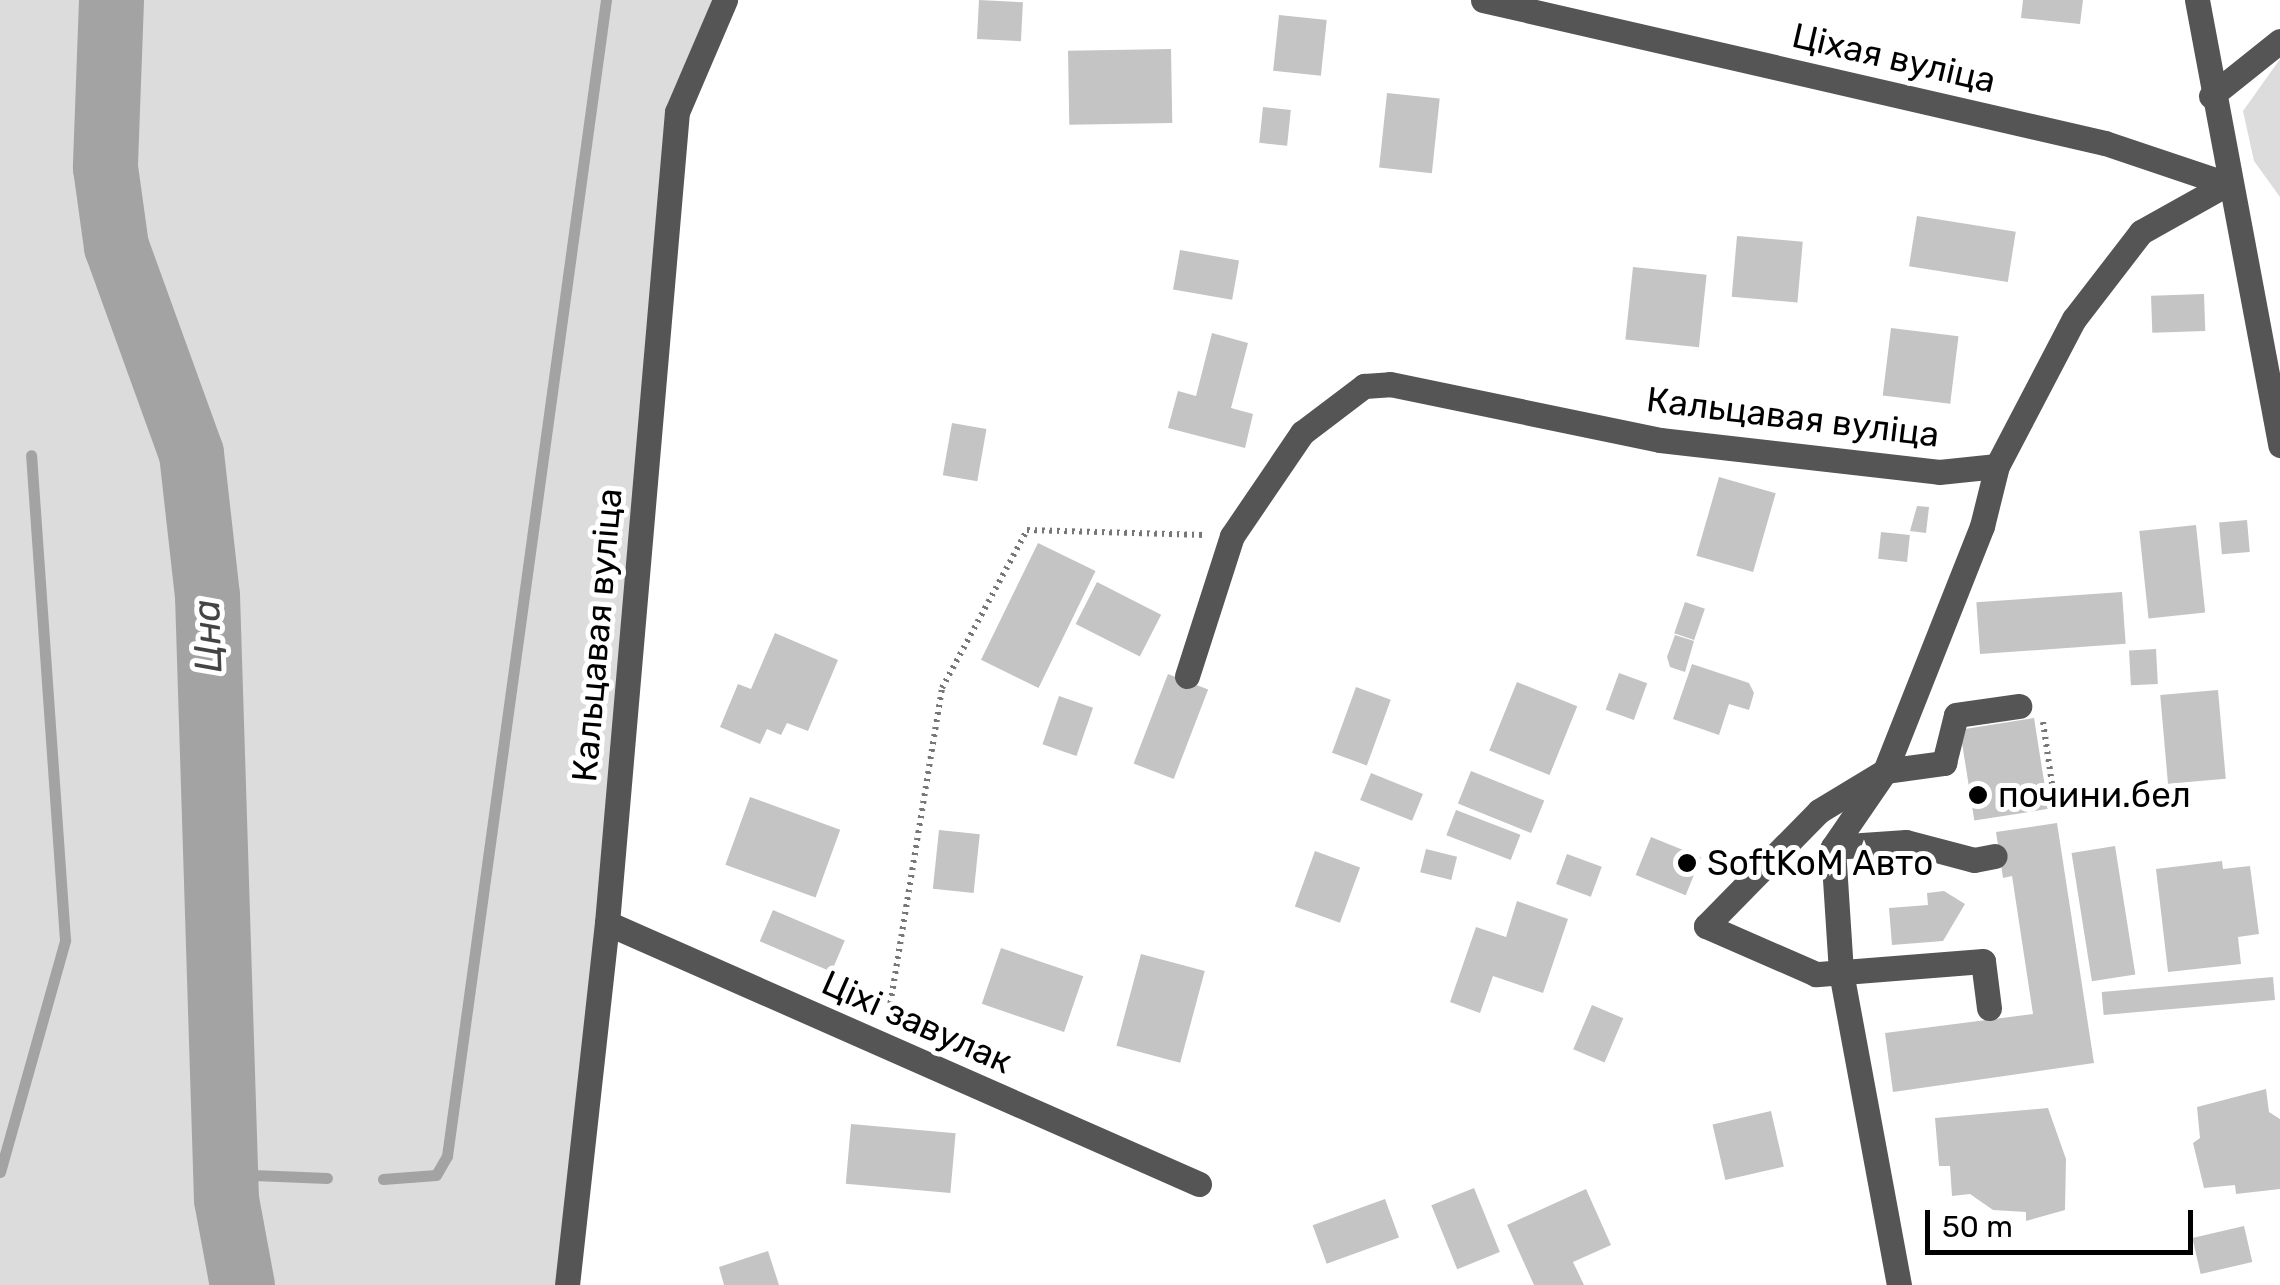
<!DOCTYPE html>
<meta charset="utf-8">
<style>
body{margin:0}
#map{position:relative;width:2280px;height:1285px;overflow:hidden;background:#fff;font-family:Rubik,sans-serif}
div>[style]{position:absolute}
.green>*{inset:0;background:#dcdcdc}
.stream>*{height:11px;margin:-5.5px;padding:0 5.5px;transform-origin:5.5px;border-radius:5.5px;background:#a3a3a3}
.river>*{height:65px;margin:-32.5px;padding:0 32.5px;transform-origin:32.5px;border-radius:32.5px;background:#a3a3a3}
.building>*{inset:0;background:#c4c4c4;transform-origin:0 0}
.path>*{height:6px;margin-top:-3px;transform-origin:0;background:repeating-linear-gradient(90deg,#777 0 2.5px,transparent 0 7.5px)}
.minor>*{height:25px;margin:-12.5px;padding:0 12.5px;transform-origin:12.5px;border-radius:12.5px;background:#555}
.dots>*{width:28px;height:28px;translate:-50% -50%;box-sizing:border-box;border:5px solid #fff;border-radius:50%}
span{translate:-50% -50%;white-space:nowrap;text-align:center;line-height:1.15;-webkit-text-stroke:10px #fff;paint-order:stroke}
.street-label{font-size:35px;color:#000}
.poi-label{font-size:35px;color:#000}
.left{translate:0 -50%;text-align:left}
.water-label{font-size:38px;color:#444;font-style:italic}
.scale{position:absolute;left:1925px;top:1210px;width:268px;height:45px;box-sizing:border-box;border:5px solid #000;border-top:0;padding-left:12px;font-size:30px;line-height:35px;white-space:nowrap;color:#000;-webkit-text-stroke:8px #fff;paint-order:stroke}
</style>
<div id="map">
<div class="green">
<i style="clip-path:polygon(0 0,725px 0,677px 112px,567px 1285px,0 1285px)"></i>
<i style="clip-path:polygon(2280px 59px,2280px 197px,2254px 161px,2243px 111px)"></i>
</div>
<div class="stream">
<i style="left:0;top:1172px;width:241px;rotate:-74.3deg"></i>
<i style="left:65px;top:940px;width:486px;rotate:-94deg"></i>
<i style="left:225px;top:1174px;width:102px;rotate:2.2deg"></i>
<i style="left:383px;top:1179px;width:53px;rotate:-4.3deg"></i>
<i style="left:436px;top:1175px;width:22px;rotate:-60deg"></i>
<i style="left:447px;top:1156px;width:1167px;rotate:-82.17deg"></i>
</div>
<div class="river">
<i style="left:111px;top:0;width:167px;rotate:92.1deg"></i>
<i style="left:105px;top:167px;width:80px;rotate:82.1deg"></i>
<i style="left:116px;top:246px;width:220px;rotate:70.1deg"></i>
<i style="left:191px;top:453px;width:143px;rotate:83.6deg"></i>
<i style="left:207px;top:595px;width:604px;rotate:88.2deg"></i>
<i style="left:226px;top:1199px;width:87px;rotate:79.5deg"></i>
</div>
<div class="building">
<i style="left:979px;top:0;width:44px;height:39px;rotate:3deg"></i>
<i style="clip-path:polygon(2023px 0,2083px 0,2080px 24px,2021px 18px)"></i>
<i style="left:1279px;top:15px;width:48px;height:56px;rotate:6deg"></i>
<i style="left:1171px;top:49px;width:74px;height:103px;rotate:89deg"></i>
<i style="left:1387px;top:93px;width:53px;height:75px;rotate:6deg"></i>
<i style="left:1263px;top:107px;width:28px;height:36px;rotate:6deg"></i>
<i style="left:1917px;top:216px;width:100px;height:51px;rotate:9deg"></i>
<i style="left:1737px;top:236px;width:66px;height:61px;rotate:5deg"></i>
<i style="left:1180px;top:250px;width:60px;height:40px;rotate:10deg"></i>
<i style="left:1633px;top:267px;width:74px;height:73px;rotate:6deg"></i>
<i style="left:2204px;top:294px;width:37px;height:53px;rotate:88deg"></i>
<i style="left:1891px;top:328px;width:68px;height:68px;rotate:7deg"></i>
<i style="clip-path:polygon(1212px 333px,1248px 343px,1231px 408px,1253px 414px,1245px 448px,1168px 428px,1178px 391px,1196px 396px)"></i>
<i style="left:952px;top:423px;width:35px;height:53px;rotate:10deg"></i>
<i style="left:1719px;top:477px;width:59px;height:82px;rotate:16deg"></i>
<i style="clip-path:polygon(1917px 506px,1929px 507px,1926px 533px,1910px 531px)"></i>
<i style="left:2247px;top:520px;width:32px;height:28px;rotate:85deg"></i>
<i style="left:2196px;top:525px;width:88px;height:57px;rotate:84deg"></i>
<i style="left:1881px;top:532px;width:29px;height:27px;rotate:6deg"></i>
<i style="left:1038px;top:543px;width:64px;height:130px;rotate:26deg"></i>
<i style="left:1097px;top:582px;width:72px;height:47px;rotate:27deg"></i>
<i style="left:2122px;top:592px;width:52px;height:146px;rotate:86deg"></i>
<i style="left:1685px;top:602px;width:21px;height:33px;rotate:19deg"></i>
<i style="clip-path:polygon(775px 633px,838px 660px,808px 731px,787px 723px,781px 735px,767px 729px,760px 744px,720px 727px,738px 684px,751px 689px)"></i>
<i style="clip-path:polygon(1675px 635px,1694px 641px,1685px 672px,1670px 667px,1667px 657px)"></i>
<i style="left:2156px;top:649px;width:35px;height:27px;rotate:87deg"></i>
<i style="clip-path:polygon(1692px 664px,1749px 683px,1754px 693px,1749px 710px,1729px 704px,1719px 735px,1673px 719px)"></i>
<i style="left:1619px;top:673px;width:30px;height:39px;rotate:20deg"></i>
<i style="left:1168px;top:674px;width:43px;height:96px;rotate:21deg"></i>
<i style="left:1517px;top:682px;width:65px;height:74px;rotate:22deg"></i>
<i style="left:1356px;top:687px;width:37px;height:70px;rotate:20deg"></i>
<i style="left:2218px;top:690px;width:89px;height:58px;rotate:85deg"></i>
<i style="left:1059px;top:696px;width:36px;height:51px;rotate:19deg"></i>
<i style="left:2034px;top:718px;width:92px;height:75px;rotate:81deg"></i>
<i style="left:1471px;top:771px;width:79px;height:35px;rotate:22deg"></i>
<i style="left:1371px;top:773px;width:56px;height:29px;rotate:22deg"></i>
<i style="left:750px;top:797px;width:96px;height:72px;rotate:20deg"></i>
<i style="left:1456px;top:810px;width:69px;height:27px;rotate:21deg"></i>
<i style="clip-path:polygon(2057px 823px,2094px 1063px,1893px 1092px,1885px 1033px,2033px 1014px,2012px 876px,2003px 878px,1996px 832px)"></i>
<i style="left:939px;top:830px;width:41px;height:59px;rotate:6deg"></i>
<i style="left:1651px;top:837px;width:54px;height:41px;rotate:22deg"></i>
<i style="left:2115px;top:846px;width:130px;height:44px;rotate:81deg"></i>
<i style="left:1426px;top:849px;width:32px;height:24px;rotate:14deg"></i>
<i style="left:1315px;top:851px;width:48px;height:59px;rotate:20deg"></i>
<i style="left:1567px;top:854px;width:37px;height:32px;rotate:20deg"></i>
<i style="clip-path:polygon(2222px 861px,2223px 869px,2250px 866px,2259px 934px,2238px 937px,2241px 964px,2168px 972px,2156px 869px)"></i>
<i style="clip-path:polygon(1944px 891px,1965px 904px,1943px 941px,1892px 945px,1889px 908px,1928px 905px,1927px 893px)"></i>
<i style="clip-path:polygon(1517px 901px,1568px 919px,1543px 993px,1493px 976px,1480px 1013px,1450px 1002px,1476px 927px,1506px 937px)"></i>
<i style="left:773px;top:910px;width:78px;height:34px;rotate:23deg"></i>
<i style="left:1001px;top:948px;width:87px;height:59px;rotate:19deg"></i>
<i style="left:1141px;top:954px;width:66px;height:95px;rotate:15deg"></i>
<i style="left:2273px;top:977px;width:23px;height:172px;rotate:85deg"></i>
<i style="left:1592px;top:1005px;width:34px;height:48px;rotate:23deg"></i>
<i style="clip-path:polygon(2266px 1089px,2269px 1112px,2280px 1119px,2280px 1189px,2236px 1194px,2235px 1185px,2204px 1188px,2193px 1143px,2200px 1138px,2197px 1107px)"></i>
<i style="clip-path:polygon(2048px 1108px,2066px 1159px,2065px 1210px,2026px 1221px,2026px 1212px,1993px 1210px,1970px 1194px,1952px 1196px,1950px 1166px,1939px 1166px,1935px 1118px)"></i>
<i style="left:1771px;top:1111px;width:57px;height:60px;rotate:77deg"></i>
<i style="left:851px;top:1124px;width:105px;height:60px;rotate:5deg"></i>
<i style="left:1474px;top:1188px;width:69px;height:46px;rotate:68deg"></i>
<i style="clip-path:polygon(1586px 1189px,1611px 1245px,1573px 1262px,1584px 1285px,1534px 1285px,1507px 1225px)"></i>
<i style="left:1385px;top:1199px;width:41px;height:77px;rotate:70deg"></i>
<i style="left:2244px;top:1226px;width:37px;height:53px;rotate:77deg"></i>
<i style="clip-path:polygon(768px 1251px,779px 1285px,724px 1285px,719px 1267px)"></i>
</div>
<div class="path">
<i style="left:2043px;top:722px;width:83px;rotate:81.7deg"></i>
<i style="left:2055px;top:804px;width:13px;rotate:-138deg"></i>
<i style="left:888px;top:1018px;width:334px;rotate:-80.7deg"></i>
<i style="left:942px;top:688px;width:179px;rotate:-61.7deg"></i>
<i style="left:1027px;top:530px;width:178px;rotate:1.6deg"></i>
</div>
<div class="minor">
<i style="left:1483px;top:0;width:638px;rotate:12.95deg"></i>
<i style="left:2105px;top:143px;width:129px;rotate:18.6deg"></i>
<i style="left:2197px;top:0;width:453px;rotate:79.4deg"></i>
<i style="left:2211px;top:96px;width:88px;rotate:-38.6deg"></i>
<i style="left:1187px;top:676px;width:147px;rotate:-72.2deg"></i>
<i style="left:1232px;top:536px;width:125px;rotate:-55.8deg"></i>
<i style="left:1302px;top:433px;width:78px;rotate:-37.2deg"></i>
<i style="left:1364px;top:386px;width:26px;rotate:-4deg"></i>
<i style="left:1390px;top:384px;width:276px;rotate:11.7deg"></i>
<i style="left:1660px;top:440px;width:281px;rotate:6.5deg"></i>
<i style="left:1939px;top:472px;width:58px;rotate:-5.9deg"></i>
<i style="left:1833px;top:847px;width:73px;rotate:-3.9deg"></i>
<i style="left:1906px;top:842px;width:70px;rotate:14.8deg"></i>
<i style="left:1974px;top:860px;width:21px;rotate:-11deg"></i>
<i style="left:607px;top:923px;width:647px;rotate:23.79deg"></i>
<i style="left:1989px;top:1008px;width:47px;rotate:-97.3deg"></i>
<i style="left:1983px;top:961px;width:168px;rotate:175.5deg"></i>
<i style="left:1816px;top:974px;width:120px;rotate:-156.4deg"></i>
<i style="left:1706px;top:926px;width:161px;rotate:-45.5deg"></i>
<i style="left:1819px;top:811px;width:77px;rotate:-31.2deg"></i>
<i style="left:1885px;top:771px;width:60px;rotate:-7.7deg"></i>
<i style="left:1944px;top:763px;width:49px;rotate:-76deg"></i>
<i style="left:1956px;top:715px;width:64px;rotate:-8.1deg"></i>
<i style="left:567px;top:1285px;width:364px;rotate:-83.7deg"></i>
<i style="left:607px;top:923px;width:814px;rotate:-85.07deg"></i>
<i style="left:677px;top:112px;width:122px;rotate:-66.8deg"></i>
<i style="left:1899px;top:1285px;width:318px;rotate:-100.5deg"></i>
<i style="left:1841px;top:972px;width:125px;rotate:-93.7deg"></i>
<i style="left:1833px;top:847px;width:92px;rotate:-55.6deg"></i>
<i style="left:1885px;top:771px;width:264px;rotate:-68.4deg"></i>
<i style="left:1982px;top:526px;width:62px;rotate:-76deg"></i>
<i style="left:1997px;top:466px;width:166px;rotate:-62.4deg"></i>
<i style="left:2074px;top:319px;width:110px;rotate:-52.4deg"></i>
<i style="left:2141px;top:232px;width:98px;rotate:-29.2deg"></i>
</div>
<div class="dots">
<i style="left:1978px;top:795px;background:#000"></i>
<i style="left:1687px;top:863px;background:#000"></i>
</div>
<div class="street-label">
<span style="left:1894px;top:58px;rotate:13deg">Ціхая вуліца</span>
<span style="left:1793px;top:417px;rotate:7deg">Кальцавая вуліца</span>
<span style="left:597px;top:635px;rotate:-85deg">Кальцавая вуліца</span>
<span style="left:917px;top:1022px;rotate:24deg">Ціхі завулак</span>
</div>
<div class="poi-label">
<span class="left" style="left:1998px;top:795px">почини.бел</span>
<span class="left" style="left:1707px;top:863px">SoftKoM Авто</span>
</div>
<div class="water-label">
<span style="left:208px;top:636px;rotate:-92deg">Цна</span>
</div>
<div class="scale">50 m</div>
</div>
